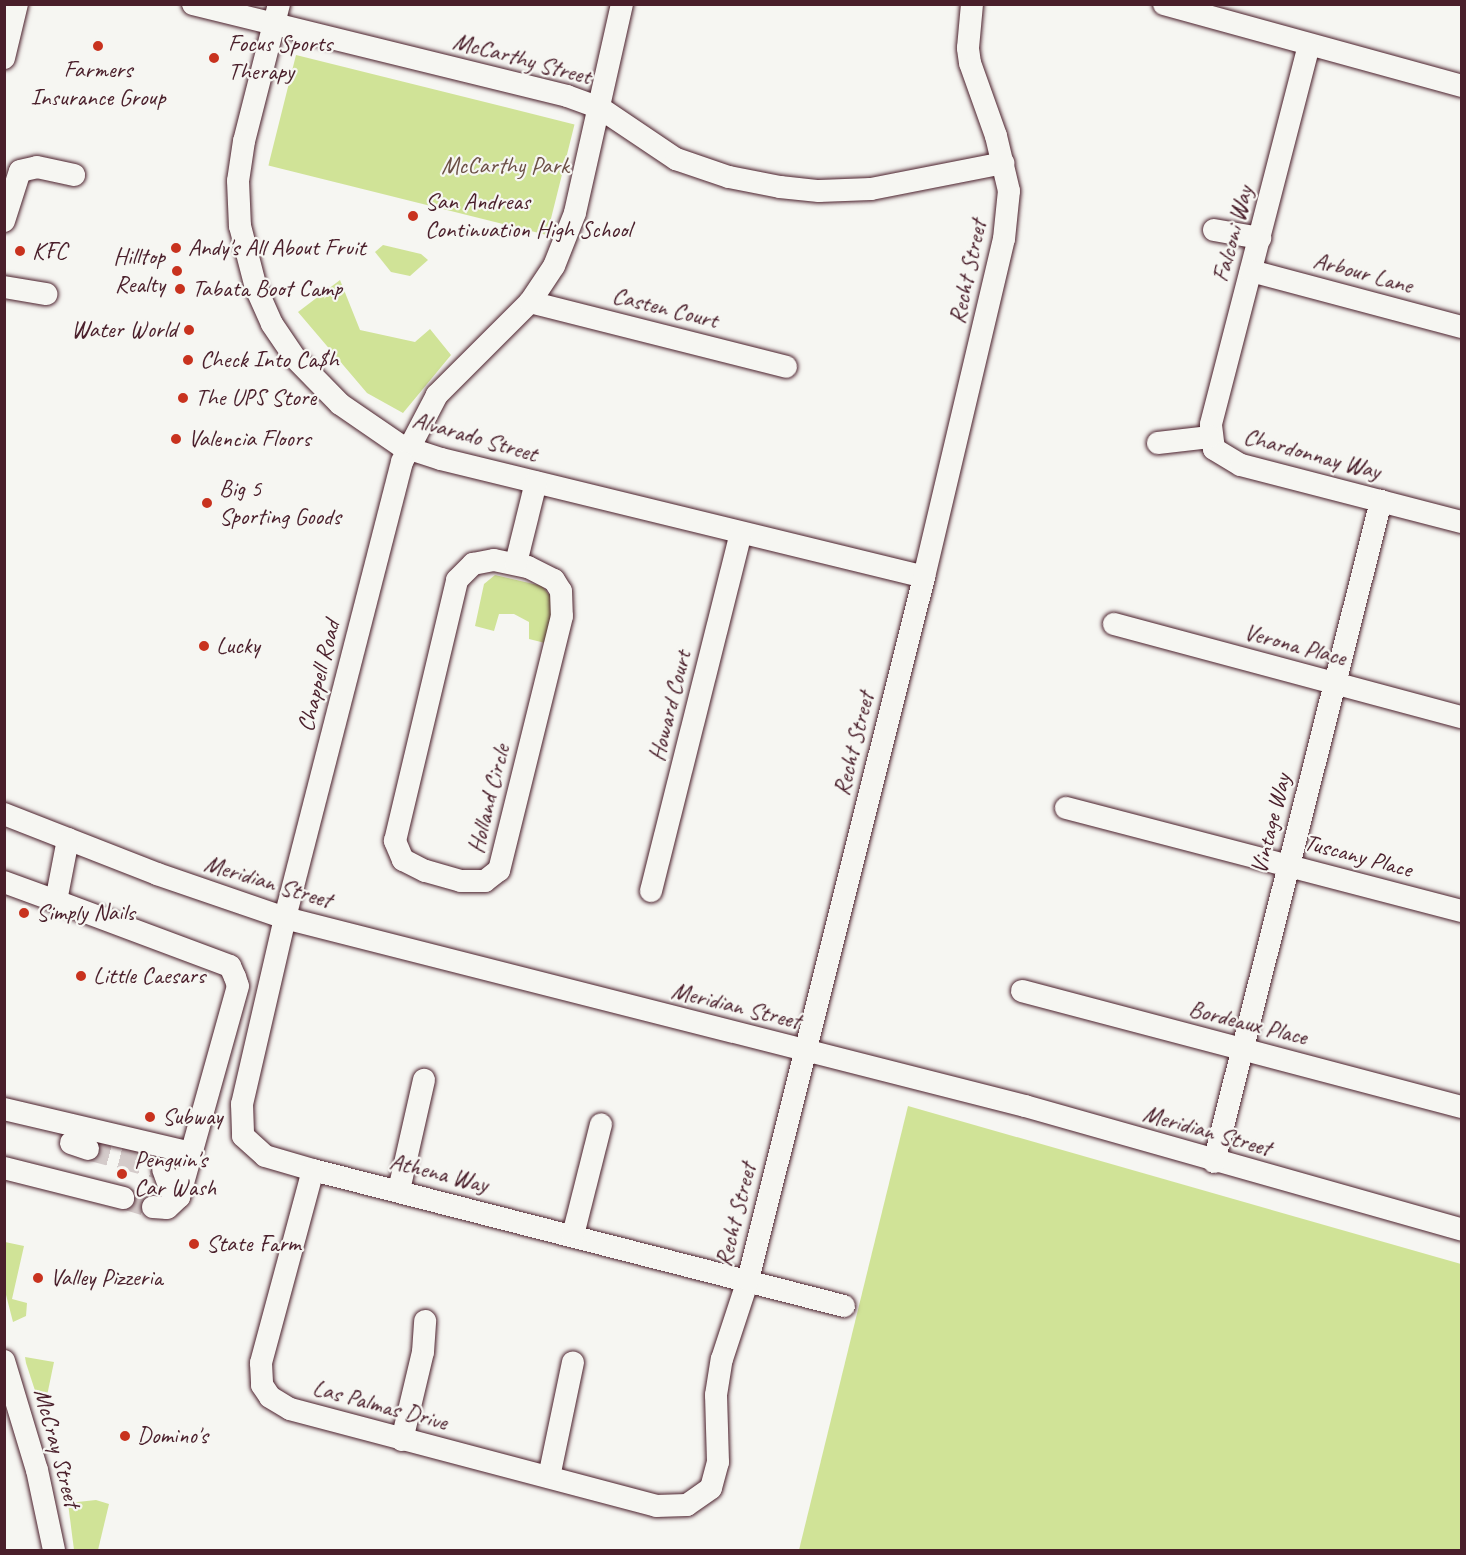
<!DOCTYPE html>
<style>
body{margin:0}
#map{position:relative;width:1466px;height:1555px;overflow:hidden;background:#f6f6f2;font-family:Caveat,sans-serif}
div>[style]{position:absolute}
.green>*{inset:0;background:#d0e397;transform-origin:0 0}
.minor-tunnel>*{height:22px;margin-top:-11px;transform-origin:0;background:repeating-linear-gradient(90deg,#d4cbca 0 22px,transparent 0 33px)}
.roads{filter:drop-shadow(0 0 2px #4a1f2b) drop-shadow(0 0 2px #4a1f2b)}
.minor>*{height:22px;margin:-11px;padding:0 11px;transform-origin:11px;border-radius:11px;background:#f6f6f2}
.dots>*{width:16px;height:16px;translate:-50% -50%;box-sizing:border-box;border:3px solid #f6f6f2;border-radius:50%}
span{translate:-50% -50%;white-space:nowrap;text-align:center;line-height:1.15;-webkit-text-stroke:4.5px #f6f6f2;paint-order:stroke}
.poi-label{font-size:24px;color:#4a1f2b}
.left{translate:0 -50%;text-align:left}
.right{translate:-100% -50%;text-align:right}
.street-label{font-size:24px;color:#4a1f2b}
.park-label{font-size:24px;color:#6c5046}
.frame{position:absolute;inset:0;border:6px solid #4a1f2b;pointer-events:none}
</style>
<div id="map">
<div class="green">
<i style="left:296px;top:55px;width:287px;height:114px;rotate:14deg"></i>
<i style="clip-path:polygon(383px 245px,421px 254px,428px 260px,410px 276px,391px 272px,375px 252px)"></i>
<i style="clip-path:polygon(340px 280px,360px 330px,415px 342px,430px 329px,451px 355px,403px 413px,367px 393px,298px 312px)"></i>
<i style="clip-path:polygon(495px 575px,542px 586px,555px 602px,545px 643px,529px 639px,529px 622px,514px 614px,499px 614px,494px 631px,475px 626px,484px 584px)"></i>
<i style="clip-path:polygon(908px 1106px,1461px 1264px,1461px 1550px,799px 1550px)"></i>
<i style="clip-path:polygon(5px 1242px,24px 1246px,12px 1299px,27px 1303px,26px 1316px,13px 1322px,5px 1291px)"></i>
<i style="clip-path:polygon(25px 1357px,54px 1362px,43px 1415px,26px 1363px)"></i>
<i style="clip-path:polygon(96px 1500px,109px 1504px,98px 1550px,74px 1550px,68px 1503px)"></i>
</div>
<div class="minor-tunnel">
<i style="left:88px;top:1149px;width:78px;rotate:14.9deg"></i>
<i style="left:123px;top:1198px;width:31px;rotate:17deg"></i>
</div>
<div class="roads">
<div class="minor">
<i style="left:193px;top:4px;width:385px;rotate:13.8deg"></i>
<i style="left:567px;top:96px;width:35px;rotate:20deg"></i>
<i style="left:600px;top:108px;width:92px;rotate:33.9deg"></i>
<i style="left:676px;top:159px;width:56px;rotate:18.8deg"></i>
<i style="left:729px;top:177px;width:52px;rotate:11.1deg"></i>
<i style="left:780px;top:187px;width:39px;rotate:6deg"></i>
<i style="left:819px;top:191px;width:52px;rotate:-2.2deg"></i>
<i style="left:871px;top:189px;width:135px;rotate:-11.1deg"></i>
<i style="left:279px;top:4px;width:141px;rotate:104.3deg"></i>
<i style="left:244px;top:141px;width:40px;rotate:98.5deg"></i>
<i style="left:238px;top:181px;width:45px;rotate:87.5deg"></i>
<i style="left:240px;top:226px;width:64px;rotate:75.5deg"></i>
<i style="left:256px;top:288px;width:39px;rotate:66deg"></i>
<i style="left:272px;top:324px;width:41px;rotate:55.9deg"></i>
<i style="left:295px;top:358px;width:64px;rotate:45.6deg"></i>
<i style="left:340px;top:404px;width:74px;rotate:34.5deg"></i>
<i style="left:401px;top:446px;width:42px;rotate:18deg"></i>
<i style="left:441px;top:459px;width:497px;rotate:13.7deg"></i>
<i style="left:622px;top:4px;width:214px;rotate:102.7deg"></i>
<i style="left:575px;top:213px;width:57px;rotate:111.6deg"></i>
<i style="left:554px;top:266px;width:43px;rotate:123.7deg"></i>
<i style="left:530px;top:302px;width:132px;rotate:135deg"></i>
<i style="left:437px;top:395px;width:76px;rotate:117.6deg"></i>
<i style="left:402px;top:462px;width:471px;rotate:104.4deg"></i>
<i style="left:285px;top:918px;width:191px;rotate:103deg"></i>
<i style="left:242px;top:1104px;width:32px;rotate:88deg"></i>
<i style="left:243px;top:1136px;width:30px;rotate:42deg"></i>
<i style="left:265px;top:1156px;width:50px;rotate:16.3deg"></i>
<i style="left:313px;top:1170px;width:548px;rotate:14.37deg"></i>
<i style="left:1164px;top:4px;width:309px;rotate:15.4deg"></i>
<i style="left:1309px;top:45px;width:392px;rotate:104.5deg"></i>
<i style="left:1211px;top:425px;width:24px;rotate:83deg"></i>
<i style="left:1214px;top:449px;width:31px;rotate:31deg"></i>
<i style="left:1241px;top:465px;width:228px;rotate:14.5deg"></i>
<i style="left:4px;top:58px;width:56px;rotate:-76.5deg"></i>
<i style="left:4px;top:221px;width:52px;rotate:-72.3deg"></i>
<i style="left:20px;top:171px;width:17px;rotate:-13deg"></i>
<i style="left:37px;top:167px;width:38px;rotate:12deg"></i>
<i style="left:1214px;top:230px;width:47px;rotate:9.9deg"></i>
<i style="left:1251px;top:271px;width:218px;rotate:14.9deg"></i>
<i style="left:4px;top:287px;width:43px;rotate:9.5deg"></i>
<i style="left:530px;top:302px;width:264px;rotate:14.2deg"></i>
<i style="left:1158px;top:443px;width:52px;rotate:-6.6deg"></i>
<i style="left:494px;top:560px;width:35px;rotate:12deg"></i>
<i style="left:528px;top:567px;width:29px;rotate:27deg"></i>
<i style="left:554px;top:580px;width:13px;rotate:58deg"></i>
<i style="left:561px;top:591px;width:25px;rotate:88deg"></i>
<i style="left:562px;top:616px;width:262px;rotate:103.9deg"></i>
<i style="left:499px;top:870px;width:18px;rotate:142deg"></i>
<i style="left:485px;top:881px;width:24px;rotate:180deg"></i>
<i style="left:461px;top:881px;width:37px;rotate:-164deg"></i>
<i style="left:425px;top:871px;width:25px;rotate:-153deg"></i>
<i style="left:403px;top:860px;width:21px;rotate:-113deg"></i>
<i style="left:395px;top:841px;width:268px;rotate:-76.6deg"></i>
<i style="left:457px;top:580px;width:23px;rotate:-45deg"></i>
<i style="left:473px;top:564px;width:21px;rotate:-11deg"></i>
<i style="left:516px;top:563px;width:83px;rotate:-76.1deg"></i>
<i style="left:1114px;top:624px;width:360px;rotate:15deg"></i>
<i style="left:1066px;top:808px;width:409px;rotate:14.6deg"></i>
<i style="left:4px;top:814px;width:164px;rotate:21.4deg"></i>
<i style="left:157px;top:874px;width:135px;rotate:19deg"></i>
<i style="left:285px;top:918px;width:764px;rotate:14.25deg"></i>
<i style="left:1025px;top:1106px;width:454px;rotate:15.8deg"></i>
<i style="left:4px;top:882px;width:55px;rotate:20.1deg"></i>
<i style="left:56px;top:901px;width:63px;rotate:-79deg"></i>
<i style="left:651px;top:891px;width:369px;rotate:-75.9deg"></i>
<i style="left:56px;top:901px;width:186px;rotate:20.5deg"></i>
<i style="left:230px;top:966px;width:12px;rotate:66deg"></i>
<i style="left:235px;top:977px;width:9px;rotate:72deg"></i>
<i style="left:238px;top:986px;width:219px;rotate:105.6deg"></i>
<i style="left:179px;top:1197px;width:16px;rotate:137deg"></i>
<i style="left:167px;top:1208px;width:14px;rotate:-176deg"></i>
<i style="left:1022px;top:991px;width:455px;rotate:14.8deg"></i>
<i style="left:4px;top:1109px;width:192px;rotate:13.2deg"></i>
<i style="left:71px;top:1143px;width:18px;rotate:19deg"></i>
<i style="left:1214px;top:1162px;width:682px;rotate:-75.82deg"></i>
<i style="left:4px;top:1168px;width:123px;rotate:14.1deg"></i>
<i style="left:163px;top:1169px;width:32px;rotate:70deg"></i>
<i style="left:313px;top:1170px;width:200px;rotate:105.1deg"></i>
<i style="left:261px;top:1363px;width:22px;rotate:87deg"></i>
<i style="left:262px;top:1385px;width:14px;rotate:56deg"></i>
<i style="left:270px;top:1397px;width:23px;rotate:31deg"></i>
<i style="left:290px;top:1409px;width:379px;rotate:14.8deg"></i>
<i style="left:656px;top:1506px;width:31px;rotate:-2deg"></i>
<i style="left:687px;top:1505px;width:29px;rotate:-35deg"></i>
<i style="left:711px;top:1488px;width:27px;rotate:-75deg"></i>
<i style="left:718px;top:1462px;width:67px;rotate:-91.7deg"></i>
<i style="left:716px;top:1395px;width:36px;rotate:-81deg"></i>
<i style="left:722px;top:1359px;width:83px;rotate:-71.8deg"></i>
<i style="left:748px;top:1280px;width:725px;rotate:-75.94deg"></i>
<i style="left:924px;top:577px;width:347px;rotate:-76.7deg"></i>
<i style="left:1004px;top:239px;width:48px;rotate:-84.1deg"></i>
<i style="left:1009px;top:191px;width:57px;rotate:-103.3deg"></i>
<i style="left:996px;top:136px;width:77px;rotate:-109.6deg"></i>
<i style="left:970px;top:63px;width:15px;rotate:-98deg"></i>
<i style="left:968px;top:48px;width:44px;rotate:-84.8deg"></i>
<i style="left:399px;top:1190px;width:113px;rotate:-77.2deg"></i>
<i style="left:573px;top:1235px;width:114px;rotate:-75.8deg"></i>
<i style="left:4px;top:1361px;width:114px;rotate:73.2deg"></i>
<i style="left:37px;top:1470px;width:82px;rotate:78deg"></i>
<i style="left:402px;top:1440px;width:90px;rotate:-76.6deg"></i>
<i style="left:423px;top:1352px;width:31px;rotate:-86deg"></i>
<i style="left:549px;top:1477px;width:117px;rotate:-78.2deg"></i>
</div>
</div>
<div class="dots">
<i style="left:98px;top:46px;background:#c8321e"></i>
<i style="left:214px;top:58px;background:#c8321e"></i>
<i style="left:413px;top:216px;background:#c8321e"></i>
<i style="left:176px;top:248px;background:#c8321e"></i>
<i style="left:20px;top:251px;background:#c8321e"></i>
<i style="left:177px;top:271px;background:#c8321e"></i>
<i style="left:180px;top:289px;background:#c8321e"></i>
<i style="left:189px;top:330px;background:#c8321e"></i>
<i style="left:188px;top:360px;background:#c8321e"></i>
<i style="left:183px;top:398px;background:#c8321e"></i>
<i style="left:176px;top:439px;background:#c8321e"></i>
<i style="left:207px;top:503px;background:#c8321e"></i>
<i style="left:204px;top:646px;background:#c8321e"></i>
<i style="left:24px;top:913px;background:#c8321e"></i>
<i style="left:81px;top:976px;background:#c8321e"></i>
<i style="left:150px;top:1117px;background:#c8321e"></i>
<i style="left:122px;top:1174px;background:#c8321e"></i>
<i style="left:194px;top:1244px;background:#c8321e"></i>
<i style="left:38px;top:1278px;background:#c8321e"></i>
<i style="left:125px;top:1436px;background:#c8321e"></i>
</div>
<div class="poi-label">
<span class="left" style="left:228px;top:58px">Focus Sports<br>Therapy</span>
<span style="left:98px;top:84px">Farmers<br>Insurance Group</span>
<span class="left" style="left:425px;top:216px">San Andreas<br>Continuation High School</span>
<span class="left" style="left:188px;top:248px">Andy's All About Fruit</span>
<span class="left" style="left:32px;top:251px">KFC</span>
<span class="right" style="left:165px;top:271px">Hilltop<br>Realty</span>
<span class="left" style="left:192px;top:289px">Tabata Boot Camp</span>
<span class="right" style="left:177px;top:330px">Water World</span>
<span class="left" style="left:200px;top:360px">Check Into Ca$h</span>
<span class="left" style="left:195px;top:398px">The UPS Store</span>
<span class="left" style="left:188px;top:439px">Valencia Floors</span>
<span class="left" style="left:219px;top:503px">Big 5<br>Sporting Goods</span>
<span class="left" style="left:216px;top:646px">Lucky</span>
<span class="left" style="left:36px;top:913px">Simply Nails</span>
<span class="left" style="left:93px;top:976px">Little Caesars</span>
<span class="left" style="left:162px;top:1117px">Subway</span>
<span class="left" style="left:134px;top:1174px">Penguin's<br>Car Wash</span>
<span class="left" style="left:206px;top:1244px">State Farm</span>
<span class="left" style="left:50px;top:1278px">Valley Pizzeria</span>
<span class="left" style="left:137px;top:1436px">Domino's</span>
</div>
<div class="street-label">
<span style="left:522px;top:59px;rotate:15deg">McCarthy Street</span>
<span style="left:1233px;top:234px;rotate:-75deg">Falconi Way</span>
<span style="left:968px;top:272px;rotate:-78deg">Recht Street</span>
<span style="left:1363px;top:273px;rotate:15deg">Arbour Lane</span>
<span style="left:665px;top:308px;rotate:14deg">Casten Court</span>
<span style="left:475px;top:437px;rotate:16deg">Alvarado Street</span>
<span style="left:1312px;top:454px;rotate:15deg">Chardonnay Way</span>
<span style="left:1295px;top:645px;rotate:15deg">Verona Place</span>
<span style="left:319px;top:676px;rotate:-76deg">Chappell Road</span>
<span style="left:670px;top:706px;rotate:-76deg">Howard Court</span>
<span style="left:854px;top:744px;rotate:-76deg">Recht Street</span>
<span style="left:489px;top:799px;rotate:-76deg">Holland Circle</span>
<span style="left:1271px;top:824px;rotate:-76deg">Vintage Way</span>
<span style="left:1358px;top:856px;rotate:15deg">Tuscany Place</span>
<span style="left:268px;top:882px;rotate:17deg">Meridian Street</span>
<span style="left:736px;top:1006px;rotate:14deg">Meridian Street</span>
<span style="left:1248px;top:1023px;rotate:14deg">Bordeaux Place</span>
<span style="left:1207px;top:1131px;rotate:16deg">Meridian Street</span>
<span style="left:439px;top:1173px;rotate:14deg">Athena Way</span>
<span style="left:736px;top:1215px;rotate:-76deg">Recht Street</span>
<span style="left:380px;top:1405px;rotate:15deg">Las Palmas Drive</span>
<span style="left:57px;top:1448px;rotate:75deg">McCray Street</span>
</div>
<div class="park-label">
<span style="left:505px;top:166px">McCarthy Park</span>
</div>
<div class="frame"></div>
</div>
